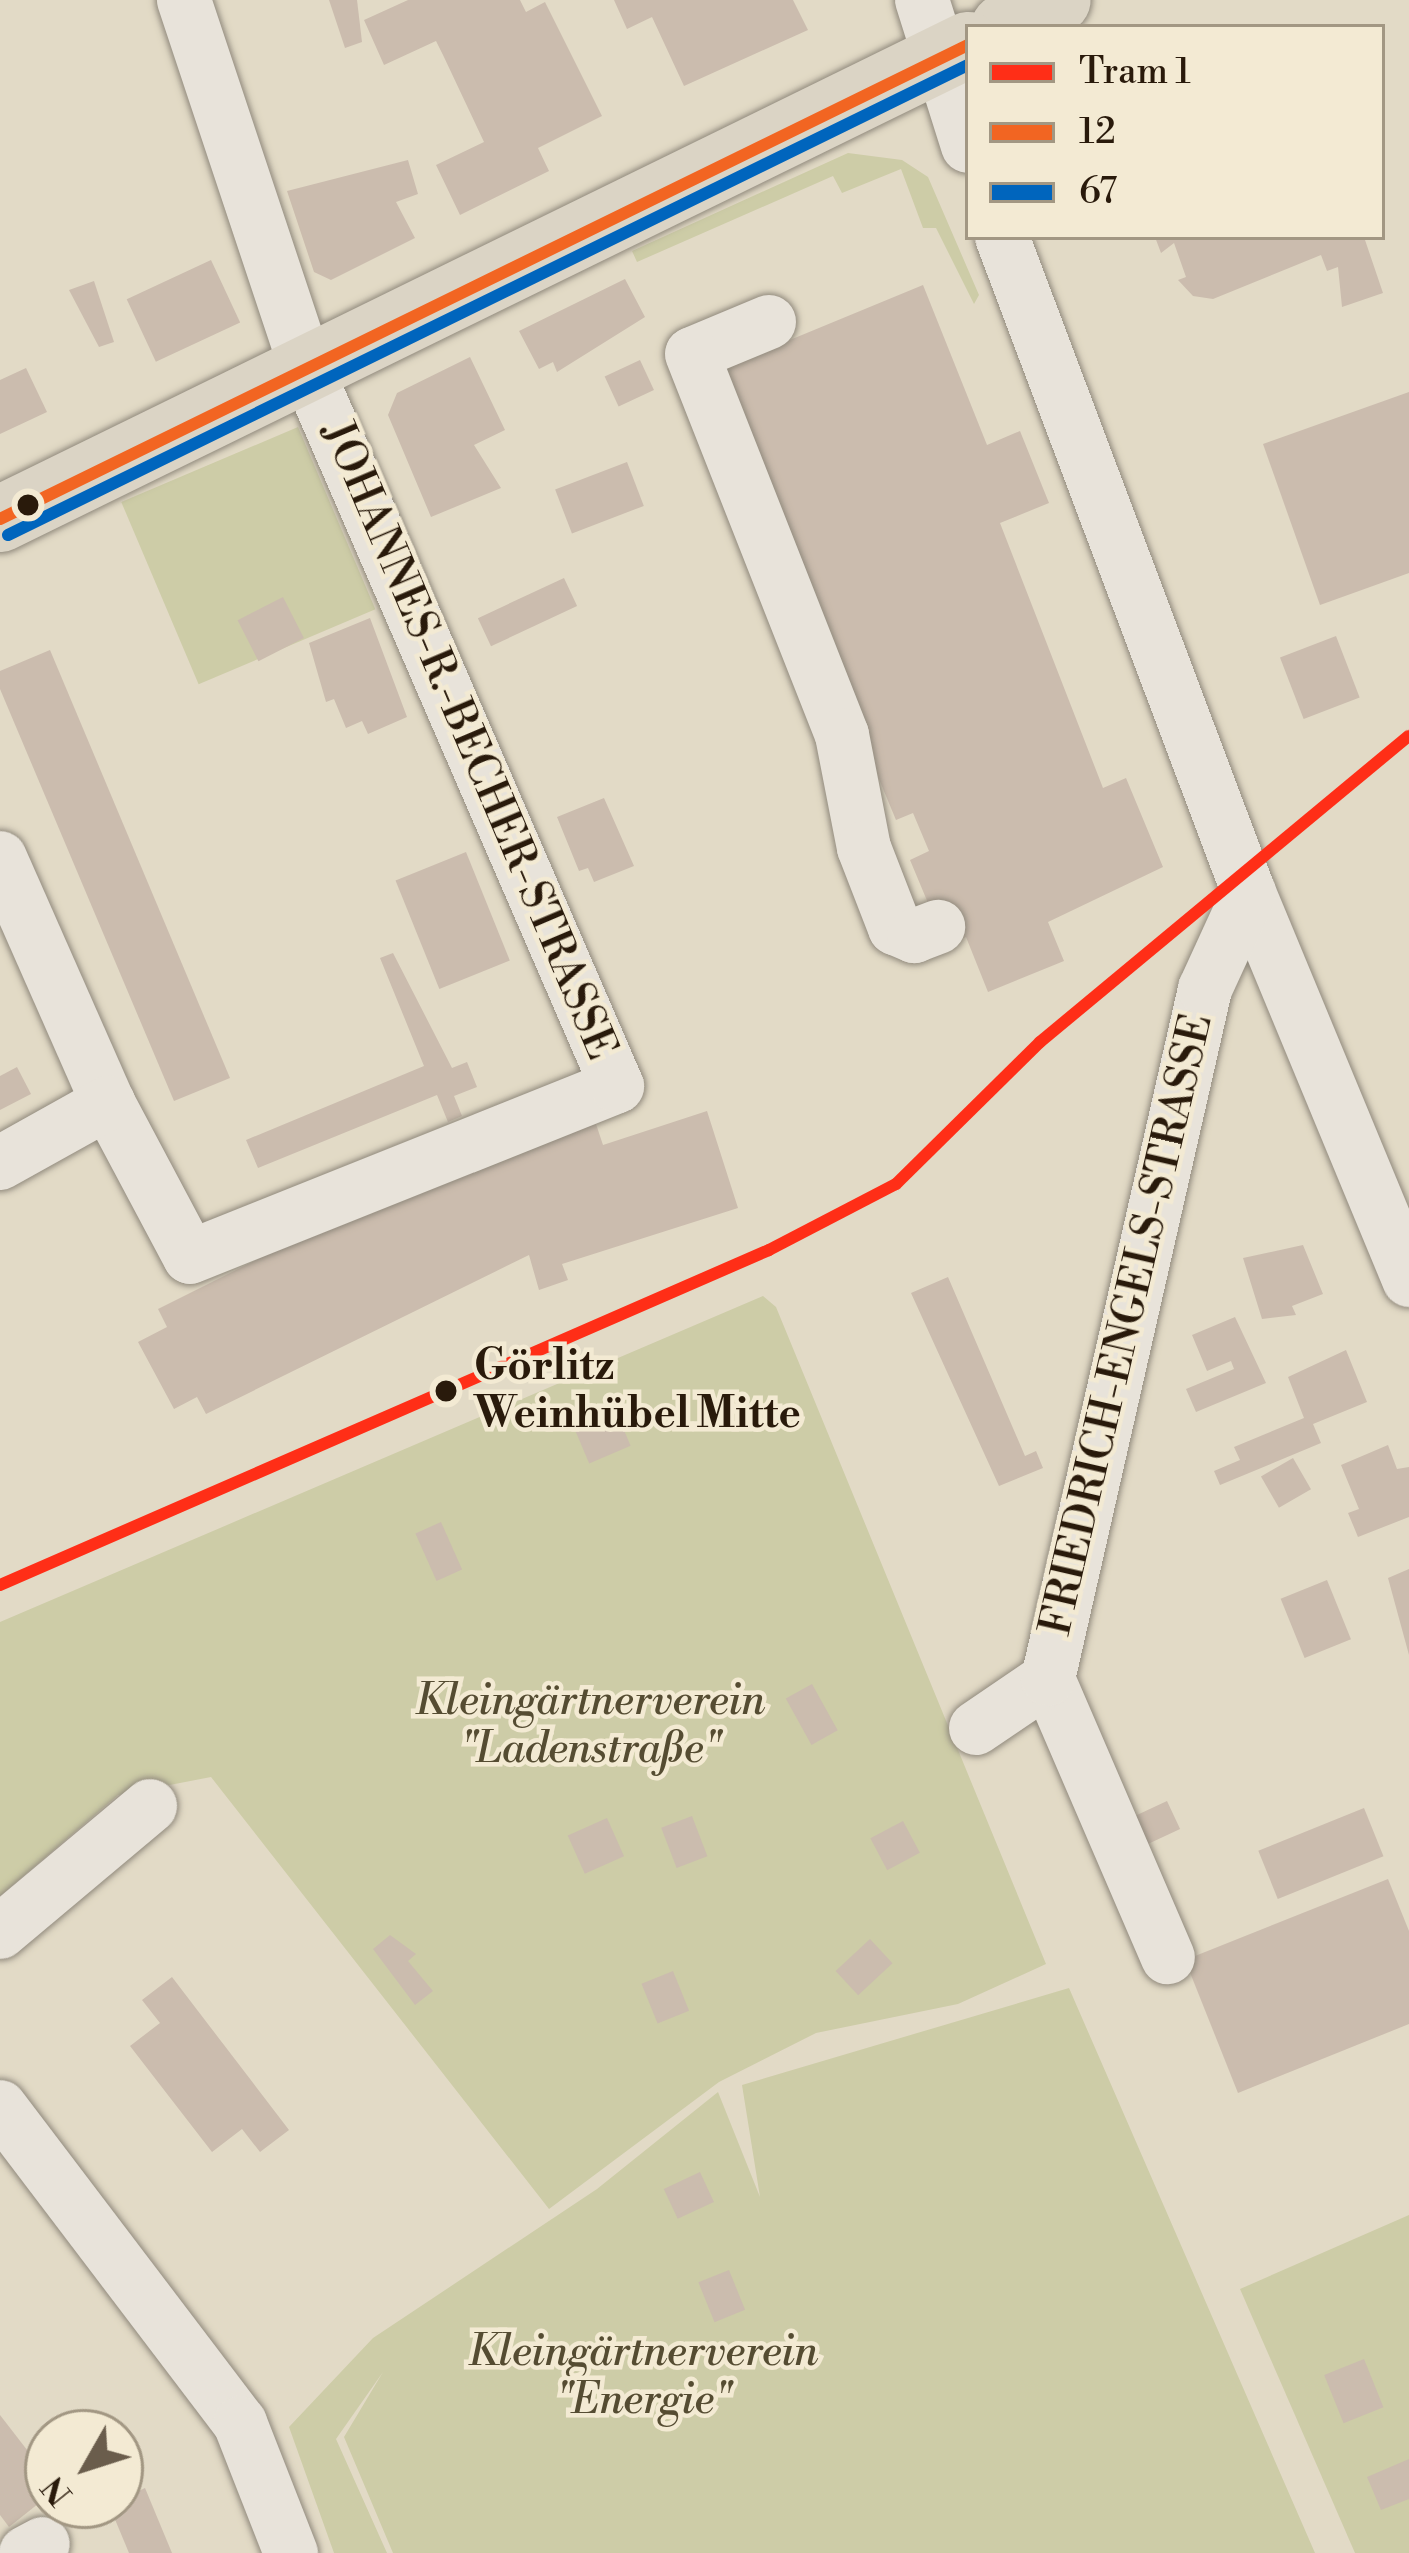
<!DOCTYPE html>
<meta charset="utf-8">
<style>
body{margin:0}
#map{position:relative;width:1409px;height:2553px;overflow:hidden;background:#e2dac6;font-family:"Libre Bodoni",serif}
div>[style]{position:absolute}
.green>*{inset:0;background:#cdcca7;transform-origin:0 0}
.building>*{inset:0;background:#cbbcae;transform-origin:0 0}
.roads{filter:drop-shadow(0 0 3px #918a7d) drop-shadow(0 0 3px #918a7d)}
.minor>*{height:54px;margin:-27px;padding:0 27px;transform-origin:27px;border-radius:27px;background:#e8e3da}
.major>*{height:66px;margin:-33px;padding:0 33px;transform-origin:33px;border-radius:33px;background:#dbd4c5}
.bus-1>*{height:12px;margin:-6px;padding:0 6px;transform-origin:6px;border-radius:6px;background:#f26522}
.bus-2>*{height:12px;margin:-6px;padding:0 6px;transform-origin:6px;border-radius:6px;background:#0065bd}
.tram-1>*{height:12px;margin:-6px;padding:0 6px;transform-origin:6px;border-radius:6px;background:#ff2e17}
.dots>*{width:33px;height:33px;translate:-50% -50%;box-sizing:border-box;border:6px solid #f3ead3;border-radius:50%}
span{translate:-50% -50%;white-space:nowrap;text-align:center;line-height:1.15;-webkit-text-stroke:9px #f3ead3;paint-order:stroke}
.street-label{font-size:42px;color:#291a0b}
.stop-label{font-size:42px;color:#291a0b;font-weight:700}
.left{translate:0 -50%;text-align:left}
.park-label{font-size:42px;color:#554c32;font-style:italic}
.legend{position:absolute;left:965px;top:24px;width:420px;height:216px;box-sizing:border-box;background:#f3ead3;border:3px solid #a29783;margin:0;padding:15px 21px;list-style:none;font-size:36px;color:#291a0b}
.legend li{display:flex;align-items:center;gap:24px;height:60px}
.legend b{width:60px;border:3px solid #a29783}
.north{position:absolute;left:24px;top:2409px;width:120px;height:120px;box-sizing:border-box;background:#f3ead3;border:3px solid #a29783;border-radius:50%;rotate:231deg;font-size:33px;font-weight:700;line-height:48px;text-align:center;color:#291a0b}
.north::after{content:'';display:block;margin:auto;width:42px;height:54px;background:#6a5d4c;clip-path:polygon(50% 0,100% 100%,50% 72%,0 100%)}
</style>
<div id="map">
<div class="green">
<i style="clip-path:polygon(848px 153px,902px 160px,928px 177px,979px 295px,974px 304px,936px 228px,923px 228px,901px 169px,842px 193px,833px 176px,637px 262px,632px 251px)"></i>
<i style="left:298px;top:427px;width:198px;height:192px;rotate:67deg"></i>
<i style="clip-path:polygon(763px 1296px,776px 1307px,1046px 1964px,958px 2004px,816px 2033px,719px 2082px,549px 2209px,211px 1777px,118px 1795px,0 1896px,0 1622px)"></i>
<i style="clip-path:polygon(1069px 1988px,1315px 2553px,393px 2553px,344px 2437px,383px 2372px,336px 2439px,387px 2553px,334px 2553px,289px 2427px,373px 2338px,597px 2189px,718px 2092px,760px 2197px,742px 2085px)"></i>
<i style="clip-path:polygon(1409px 2215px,1409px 2553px,1355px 2553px,1240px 2289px)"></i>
</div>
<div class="building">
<i style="clip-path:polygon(329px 0,357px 0,362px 42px,345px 48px)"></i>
<i style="clip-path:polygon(408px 0,520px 0,526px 12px,545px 2px,602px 116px,538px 148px,549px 171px,460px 215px,436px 165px,484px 142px,443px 55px,436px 41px,384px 65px,364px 20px)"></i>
<i style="clip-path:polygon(614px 0,793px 0,808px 30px,684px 86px,652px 17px,627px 29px)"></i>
<i style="clip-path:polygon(408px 160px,418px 194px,396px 202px,415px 238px,331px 280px,314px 272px,287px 191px)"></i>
<i style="clip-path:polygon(1155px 237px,1364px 237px,1383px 293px,1342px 307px,1338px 267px,1327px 271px,1321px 255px,1213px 299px,1193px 296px,1178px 280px,1186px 277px,1174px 243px,1161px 253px)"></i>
<i style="left:211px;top:260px;width:69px;height:93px;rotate:65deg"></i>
<i style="clip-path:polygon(625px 279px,645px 317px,557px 372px,553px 362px,539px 369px,519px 331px)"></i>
<i style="clip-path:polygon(94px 281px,114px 342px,99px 347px,69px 290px)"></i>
<i style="clip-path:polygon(923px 285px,987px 445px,1020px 431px,1049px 503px,1000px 523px,1103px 788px,1126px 778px,1163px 867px,1048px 922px,1064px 961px,988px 992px,966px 937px,946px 946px,910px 860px,929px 851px,913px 813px,896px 820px,710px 373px)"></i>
<i style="clip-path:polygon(470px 357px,505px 430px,474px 445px,501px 488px,431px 517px,388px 415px,397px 393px)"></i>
<i style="left:640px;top:360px;width:33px;height:39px;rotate:65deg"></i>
<i style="clip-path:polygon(26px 368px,47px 412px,0 434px,0 380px)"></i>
<i style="clip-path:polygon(1409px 392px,1409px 573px,1320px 605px,1263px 444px)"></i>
<i style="left:627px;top:462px;width:47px;height:77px;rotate:69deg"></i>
<i style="left:564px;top:578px;width:31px;height:95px;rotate:65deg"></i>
<i style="left:283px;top:597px;width:46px;height:51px;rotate:63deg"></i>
<i style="clip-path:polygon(370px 618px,407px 717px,368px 734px,362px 721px,346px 728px,334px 699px,326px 702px,309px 643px)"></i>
<i style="left:1336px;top:636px;width:66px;height:60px;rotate:69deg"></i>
<i style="clip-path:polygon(50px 650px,230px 1078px,174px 1101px,0 689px,0 671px)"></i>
<i style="clip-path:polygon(604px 798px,634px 866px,594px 882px,588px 868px,579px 871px,557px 817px)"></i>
<i style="left:466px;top:852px;width:117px;height:76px;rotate:68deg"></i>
<i style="clip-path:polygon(393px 953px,452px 1068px,467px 1062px,477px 1087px,454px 1096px,462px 1116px,448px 1122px,437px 1095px,258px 1168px,246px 1140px,424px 1066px,380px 958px)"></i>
<i style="clip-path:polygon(17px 1067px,31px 1094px,0 1110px,0 1076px)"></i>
<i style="clip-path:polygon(707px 1111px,738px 1208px,562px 1264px,568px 1280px,539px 1290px,529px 1255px,206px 1414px,197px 1397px,174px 1409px,138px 1342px,167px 1327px,158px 1309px,486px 1145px,509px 1152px,596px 1124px,603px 1145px)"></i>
<i style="clip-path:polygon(1303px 1245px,1323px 1294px,1292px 1306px,1296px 1315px,1262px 1319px,1243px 1258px)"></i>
<i style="clip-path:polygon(948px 1277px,1025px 1456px,1036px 1451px,1043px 1468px,999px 1486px,911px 1293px)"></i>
<i style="clip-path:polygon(1235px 1317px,1266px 1383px,1196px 1412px,1186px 1389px,1234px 1369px,1231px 1361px,1207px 1371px,1192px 1335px)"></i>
<i style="clip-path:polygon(1346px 1350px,1367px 1402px,1313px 1424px,1321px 1443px,1220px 1485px,1214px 1471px,1240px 1460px,1234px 1447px,1304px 1418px,1288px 1377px)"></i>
<i style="left:615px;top:1409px;width:40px;height:45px;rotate:67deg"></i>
<i style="clip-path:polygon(1388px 1445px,1397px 1469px,1409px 1467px,1409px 1517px,1358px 1537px,1348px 1513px,1359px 1509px,1341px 1465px)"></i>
<i style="left:1293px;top:1458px;width:36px;height:37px;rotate:60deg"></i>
<i style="left:441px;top:1522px;width:52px;height:28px;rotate:66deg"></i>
<i style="clip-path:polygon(1409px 1569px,1409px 1655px,1388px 1578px)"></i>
<i style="left:1327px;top:1580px;width:64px;height:50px;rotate:68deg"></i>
<i style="left:812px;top:1684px;width:53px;height:30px;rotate:61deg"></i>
<i style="left:1167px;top:1801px;width:31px;height:42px;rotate:65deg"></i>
<i style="left:1364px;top:1808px;width:52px;height:114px;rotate:68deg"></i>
<i style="left:692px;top:1816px;width:43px;height:33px;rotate:69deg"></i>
<i style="left:607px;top:1818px;width:42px;height:43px;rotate:66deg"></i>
<i style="left:903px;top:1821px;width:36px;height:37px;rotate:62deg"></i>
<i style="clip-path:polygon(1388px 1879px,1409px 1931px,1409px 2024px,1238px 2093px,1185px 1960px)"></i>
<i style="clip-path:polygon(390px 1935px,416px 1954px,408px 1961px,433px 1991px,415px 2005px,373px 1949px)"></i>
<i style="left:870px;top:1939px;width:33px;height:47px;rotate:47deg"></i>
<i style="left:673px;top:1971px;width:43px;height:34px;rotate:68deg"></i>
<i style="clip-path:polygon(172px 1977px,289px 2130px,260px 2152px,242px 2129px,212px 2152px,130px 2046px,160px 2023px,142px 2000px)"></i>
<i style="left:700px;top:2172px;width:33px;height:40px;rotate:65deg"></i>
<i style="left:729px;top:2270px;width:43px;height:33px;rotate:68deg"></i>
<i style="left:1364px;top:2359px;width:52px;height:43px;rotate:68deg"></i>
<i style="clip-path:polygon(0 2415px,48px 2477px,48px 2496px,9px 2527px,0 2515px)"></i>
<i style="clip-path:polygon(1409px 2459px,1409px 2499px,1381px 2510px,1367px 2477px)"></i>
<i style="clip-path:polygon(145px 2488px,172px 2553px,129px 2553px,109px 2505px)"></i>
</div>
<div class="roads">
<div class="minor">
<i style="left:922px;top:0;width:153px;rotate:72.5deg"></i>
<i style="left:1002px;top:237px;width:701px;rotate:69.37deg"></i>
<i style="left:1249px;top:893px;width:419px;rotate:67.5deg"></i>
<i style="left:769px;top:322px;width:83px;rotate:157.4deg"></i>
<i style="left:692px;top:354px;width:409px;rotate:68.5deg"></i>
<i style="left:842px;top:735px;width:115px;rotate:79deg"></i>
<i style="left:864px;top:848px;width:86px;rotate:68.8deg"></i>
<i style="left:895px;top:928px;width:21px;rotate:23deg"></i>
<i style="left:914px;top:936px;width:26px;rotate:-21deg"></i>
<i style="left:0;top:858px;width:268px;rotate:66.2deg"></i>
<i style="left:108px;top:1103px;width:174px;rotate:62deg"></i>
<i style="left:190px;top:1257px;width:460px;rotate:-21.8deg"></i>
<i style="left:617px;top:1086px;width:780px;rotate:-113.41deg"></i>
<i style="left:307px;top:370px;width:390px;rotate:-108.4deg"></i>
<i style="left:0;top:1163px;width:124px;rotate:-29.1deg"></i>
<i style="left:1048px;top:1679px;width:303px;rotate:66.7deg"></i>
<i style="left:976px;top:1728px;width:87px;rotate:-34.2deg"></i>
<i style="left:1048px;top:1679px;width:708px;rotate:-77.18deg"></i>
<i style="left:1205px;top:989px;width:106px;rotate:-65.4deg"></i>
<i style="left:0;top:1932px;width:196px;rotate:-40deg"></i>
<i style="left:0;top:2107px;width:397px;rotate:52.8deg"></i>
<i style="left:240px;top:2423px;width:140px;rotate:68.6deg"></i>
<i style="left:26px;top:2553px;width:19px;rotate:-28deg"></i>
</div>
<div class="major">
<i style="left:1004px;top:27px;width:60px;rotate:-26.6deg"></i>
<i style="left:0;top:519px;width:1078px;rotate:-26.09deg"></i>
</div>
</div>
<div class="bus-1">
<i style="left:0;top:519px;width:1078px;rotate:-26.09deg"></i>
</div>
<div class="bus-2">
<i style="left:8px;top:535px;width:1069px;rotate:-26.09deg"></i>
</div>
<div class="tram-1">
<i style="left:0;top:1585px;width:839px;rotate:-23.54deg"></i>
<i style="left:769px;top:1250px;width:143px;rotate:-27.5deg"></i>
<i style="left:896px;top:1184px;width:202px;rotate:-44.6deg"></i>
<i style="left:1040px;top:1042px;width:479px;rotate:-39.7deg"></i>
</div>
<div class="dots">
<i style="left:28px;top:505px;background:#291a0b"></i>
<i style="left:446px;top:1391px;background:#291a0b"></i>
</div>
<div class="street-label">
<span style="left:468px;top:741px;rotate:67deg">JOHANNES-R.-BECHER-STRASSE</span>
<span style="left:1128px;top:1325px;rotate:-77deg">FRIEDRICH-ENGELS-STRASSE</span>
</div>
<div class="stop-label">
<span class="left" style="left:474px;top:1391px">Görlitz<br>Weinhübel Mitte</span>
</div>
<div class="park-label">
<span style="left:590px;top:1726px">Kleingärtnerverein<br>"Ladenstraße"</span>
<span style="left:643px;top:2377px">Kleingärtnerverein<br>"Energie"</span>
</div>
<ul class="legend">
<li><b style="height:15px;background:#ff2e17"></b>Tram 1</li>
<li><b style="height:15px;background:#f26522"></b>12</li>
<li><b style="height:15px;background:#0065bd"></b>67</li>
</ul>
<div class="north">N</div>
</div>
